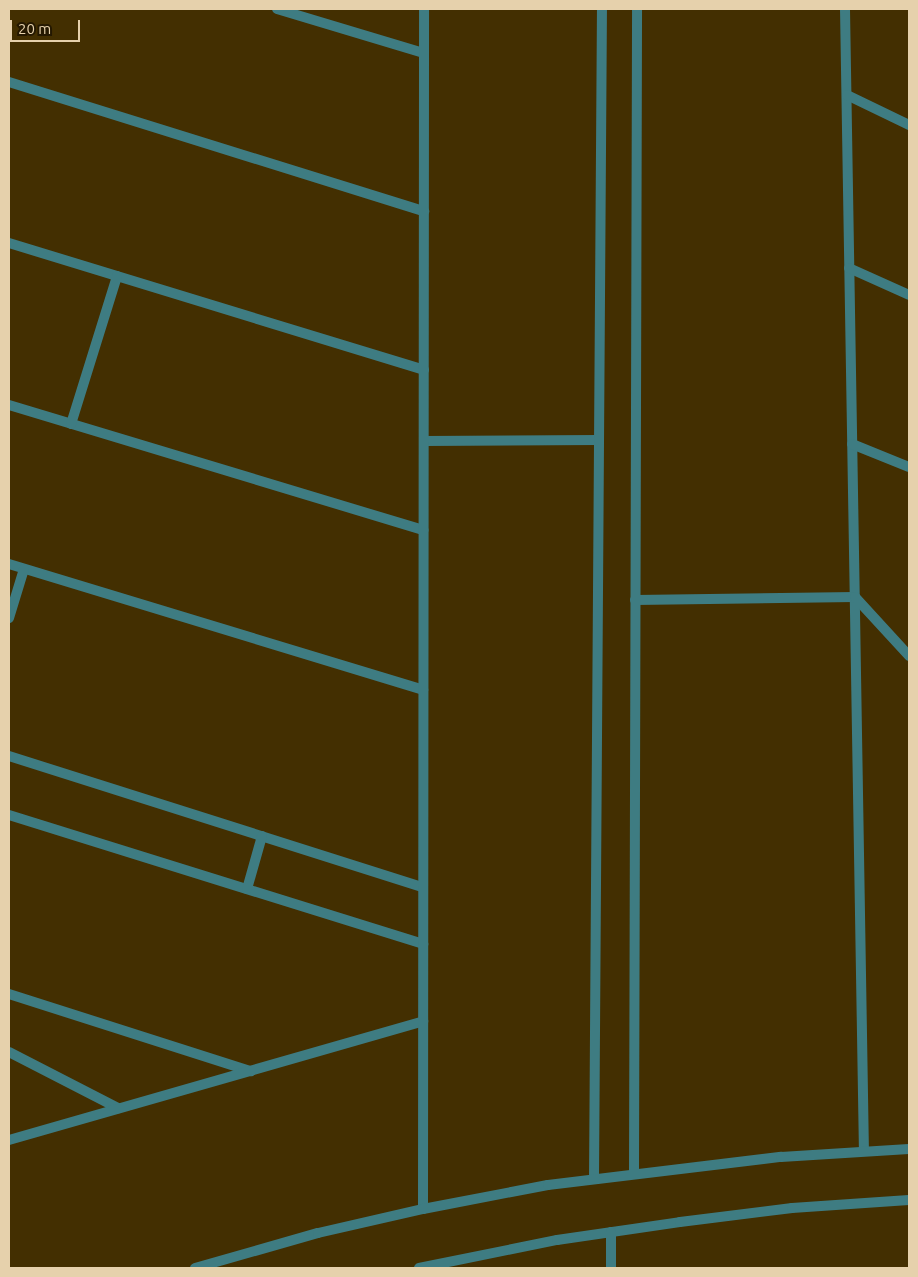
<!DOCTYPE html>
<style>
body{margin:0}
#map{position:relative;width:918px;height:1277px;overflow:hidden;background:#432f01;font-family:Ubuntu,sans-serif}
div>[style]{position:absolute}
.street>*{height:10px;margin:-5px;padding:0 5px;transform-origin:5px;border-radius:5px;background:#3e7c82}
span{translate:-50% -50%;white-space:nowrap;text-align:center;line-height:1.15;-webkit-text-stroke:4px #241801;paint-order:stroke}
.frame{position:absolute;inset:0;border:10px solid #e6d1ac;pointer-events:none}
.scale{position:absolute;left:10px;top:20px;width:70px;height:22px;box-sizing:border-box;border:2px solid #e6d1ac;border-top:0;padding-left:6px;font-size:15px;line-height:18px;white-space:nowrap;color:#e6d1ac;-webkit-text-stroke:4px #241801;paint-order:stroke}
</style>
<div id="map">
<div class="street">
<i style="left:277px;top:9px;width:153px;rotate:16.7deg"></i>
<i style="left:845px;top:9px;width:1142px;rotate:89.05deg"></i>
<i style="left:9px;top:82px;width:435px;rotate:17.3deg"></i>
<i style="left:847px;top:95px;width:69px;rotate:25.8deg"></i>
<i style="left:9px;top:243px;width:434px;rotate:17deg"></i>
<i style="left:849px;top:268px;width:66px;rotate:24.2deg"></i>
<i style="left:9px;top:405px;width:433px;rotate:16.8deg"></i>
<i style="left:71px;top:424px;width:155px;rotate:-72.7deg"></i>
<i style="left:424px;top:441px;width:175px;rotate:-0.3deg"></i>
<i style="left:852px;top:444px;width:61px;rotate:22deg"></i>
<i style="left:9px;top:564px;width:433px;rotate:16.9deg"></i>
<i style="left:635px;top:600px;width:220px;rotate:-0.8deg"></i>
<i style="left:855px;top:597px;width:80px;rotate:47.5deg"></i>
<i style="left:9px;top:618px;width:51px;rotate:-73deg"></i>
<i style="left:9px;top:756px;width:434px;rotate:17.6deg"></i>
<i style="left:9px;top:815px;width:434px;rotate:17.3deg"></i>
<i style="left:247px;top:889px;width:55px;rotate:-74.2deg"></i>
<i style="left:9px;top:994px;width:254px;rotate:17.7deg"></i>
<i style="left:9px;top:1052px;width:123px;rotate:27.2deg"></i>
<i style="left:9px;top:1140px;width:431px;rotate:-16deg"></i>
<i style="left:634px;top:1173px;width:1164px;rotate:-89.85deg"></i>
<i style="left:594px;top:1179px;width:1170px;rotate:-89.61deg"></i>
<i style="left:423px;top:1209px;width:1200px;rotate:-89.95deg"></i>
<i style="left:195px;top:1268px;width:128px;rotate:-15.9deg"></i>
<i style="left:318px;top:1233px;width:108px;rotate:-12.9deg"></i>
<i style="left:423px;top:1209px;width:127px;rotate:-10.9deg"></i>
<i style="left:548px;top:1185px;width:235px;rotate:-6.9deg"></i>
<i style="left:781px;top:1157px;width:128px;rotate:-3.6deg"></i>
<i style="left:419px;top:1268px;width:141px;rotate:-11.5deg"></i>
<i style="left:557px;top:1240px;width:124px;rotate:-8.3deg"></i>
<i style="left:680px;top:1222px;width:113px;rotate:-7.1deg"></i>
<i style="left:792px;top:1208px;width:117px;rotate:-3.9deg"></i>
<i style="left:611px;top:1268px;width:36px;rotate:-90deg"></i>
</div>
<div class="frame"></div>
<div class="scale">20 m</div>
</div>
